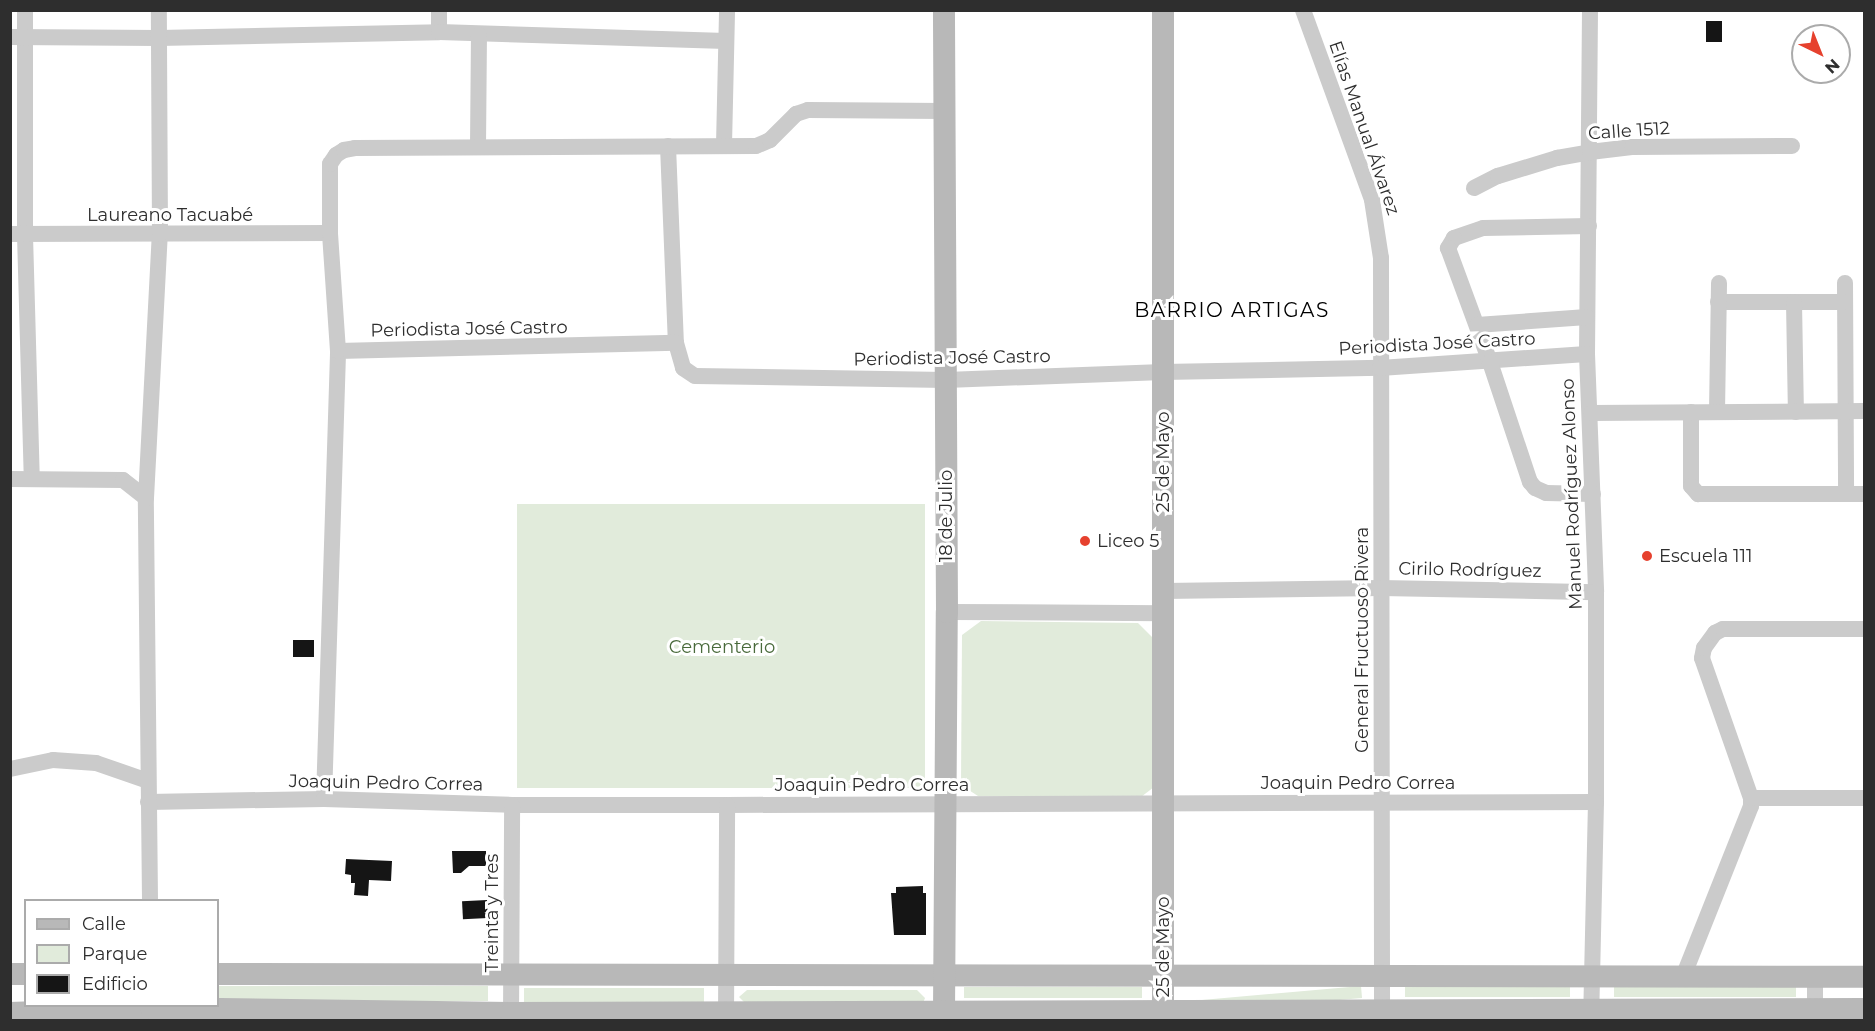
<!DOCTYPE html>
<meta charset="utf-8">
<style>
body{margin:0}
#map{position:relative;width:1875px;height:1031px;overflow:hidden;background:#fff;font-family:Montserrat,sans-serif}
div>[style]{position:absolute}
.green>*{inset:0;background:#e1ebdb;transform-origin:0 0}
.building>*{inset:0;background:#151515;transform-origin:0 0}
.street>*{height:16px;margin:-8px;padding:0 8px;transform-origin:8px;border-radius:8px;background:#cbcbcb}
.secondary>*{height:22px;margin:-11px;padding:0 11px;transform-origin:11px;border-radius:11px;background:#b8b8b8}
.dots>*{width:16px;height:16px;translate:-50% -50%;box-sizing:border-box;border:3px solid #fff;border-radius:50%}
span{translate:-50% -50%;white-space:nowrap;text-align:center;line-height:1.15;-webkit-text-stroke:6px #fff;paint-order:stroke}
.street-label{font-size:18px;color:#2e2e2e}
.poi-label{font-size:18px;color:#2e2e2e}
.left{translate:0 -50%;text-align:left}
.park-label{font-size:18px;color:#496a3b}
.neighbourhood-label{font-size:20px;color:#000;letter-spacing:1.5px}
.frame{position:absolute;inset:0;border:12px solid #2e2e2e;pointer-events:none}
.legend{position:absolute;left:24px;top:899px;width:195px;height:108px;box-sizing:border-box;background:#fff;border:2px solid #ababab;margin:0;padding:8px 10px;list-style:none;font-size:18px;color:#2e2e2e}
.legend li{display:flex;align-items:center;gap:12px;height:30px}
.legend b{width:30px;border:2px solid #ababab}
.north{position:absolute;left:1791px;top:24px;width:60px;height:60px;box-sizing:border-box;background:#fff;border:2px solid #ababab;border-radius:50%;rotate:137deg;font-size:16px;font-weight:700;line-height:24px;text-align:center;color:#2e2e2e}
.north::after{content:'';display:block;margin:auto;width:21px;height:27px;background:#e6412e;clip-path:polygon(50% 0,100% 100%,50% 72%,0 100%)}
</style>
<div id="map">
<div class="green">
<i style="left:925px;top:504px;width:284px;height:408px;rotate:90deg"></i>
<i style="clip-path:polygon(981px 621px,1138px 623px,1154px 639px,1154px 787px,1141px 797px,978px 796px,961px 785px,962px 635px)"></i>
<i style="left:1570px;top:985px;width:12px;height:165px;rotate:90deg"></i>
<i style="left:218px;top:986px;width:270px;height:15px"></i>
<i style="left:1361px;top:986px;width:12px;height:174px;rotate:85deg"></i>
<i style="left:1142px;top:987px;width:11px;height:178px;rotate:90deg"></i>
<i style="left:1796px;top:987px;width:10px;height:182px;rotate:90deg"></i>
<i style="left:704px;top:988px;width:16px;height:180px;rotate:90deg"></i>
<i style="clip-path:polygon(747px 990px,917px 990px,925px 998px,923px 1003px,746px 1004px,739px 997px)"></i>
</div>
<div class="building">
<i style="left:1706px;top:21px;width:16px;height:21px"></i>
<i style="left:314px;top:640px;width:17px;height:21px;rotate:90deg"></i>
<i style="clip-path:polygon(452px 851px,486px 851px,486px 866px,469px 866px,461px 873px,453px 873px)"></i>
<i style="clip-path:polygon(346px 859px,392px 861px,391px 881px,369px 880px,368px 896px,354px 895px,355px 883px,351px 883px,351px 875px,345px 874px)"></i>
<i style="clip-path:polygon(923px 886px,923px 893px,926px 893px,926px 935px,894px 935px,891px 893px,896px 893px,896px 887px)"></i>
<i style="left:487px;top:900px;width:18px;height:25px;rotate:87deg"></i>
</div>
<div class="street">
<i style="left:25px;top:10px;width:225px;rotate:90deg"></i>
<i style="left:25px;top:235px;width:244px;rotate:88.4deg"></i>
<i style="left:439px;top:10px;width:22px;rotate:90deg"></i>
<i style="left:1303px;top:10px;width:202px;rotate:70deg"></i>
<i style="left:1372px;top:200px;width:59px;rotate:81.2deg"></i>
<i style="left:1381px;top:258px;width:762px;rotate:89.92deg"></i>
<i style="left:1590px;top:10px;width:344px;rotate:90.5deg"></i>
<i style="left:1587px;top:354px;width:238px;rotate:87.8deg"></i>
<i style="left:1596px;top:592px;width:210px;rotate:90deg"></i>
<i style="left:1596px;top:802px;width:218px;rotate:91.3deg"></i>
<i style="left:10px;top:37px;width:149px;rotate:0.4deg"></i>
<i style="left:159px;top:38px;width:280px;rotate:-1.2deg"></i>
<i style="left:439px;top:32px;width:287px;rotate:1.8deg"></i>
<i style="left:724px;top:145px;width:135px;rotate:-88.7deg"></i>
<i style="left:668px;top:146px;width:197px;rotate:87.7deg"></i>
<i style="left:676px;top:343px;width:26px;rotate:74deg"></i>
<i style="left:683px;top:368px;width:14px;rotate:34deg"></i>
<i style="left:695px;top:376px;width:251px;rotate:0.9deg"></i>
<i style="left:946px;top:380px;width:217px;rotate:-2.1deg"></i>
<i style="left:1163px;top:372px;width:217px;rotate:-1.1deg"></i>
<i style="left:1380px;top:368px;width:207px;rotate:-3.9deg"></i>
<i style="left:478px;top:147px;width:112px;rotate:-89.5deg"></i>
<i style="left:1474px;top:188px;width:27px;rotate:-27deg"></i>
<i style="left:1498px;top:176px;width:62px;rotate:-17deg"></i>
<i style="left:1557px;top:158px;width:34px;rotate:-10deg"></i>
<i style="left:1590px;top:152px;width:42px;rotate:-6.8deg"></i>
<i style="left:1632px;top:147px;width:160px;rotate:-0.4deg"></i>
<i style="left:1589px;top:226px;width:106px;rotate:178.9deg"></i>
<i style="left:1483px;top:228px;width:31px;rotate:161deg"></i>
<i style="left:1454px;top:238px;width:12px;rotate:121deg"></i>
<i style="left:1448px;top:248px;width:121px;rotate:69.8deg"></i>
<i style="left:1490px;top:362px;width:126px;rotate:71.6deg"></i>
<i style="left:1530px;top:482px;width:8px;rotate:50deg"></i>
<i style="left:1535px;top:488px;width:12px;rotate:24deg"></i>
<i style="left:1546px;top:493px;width:47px;rotate:1.2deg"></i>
<i style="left:10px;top:234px;width:320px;rotate:-0.2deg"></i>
<i style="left:1845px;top:283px;width:211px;rotate:89.7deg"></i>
<i style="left:1718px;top:302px;width:127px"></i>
<i style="left:1794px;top:302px;width:110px;rotate:89deg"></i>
<i style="left:1477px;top:325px;width:110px;rotate:-4.2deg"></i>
<i style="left:338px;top:351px;width:338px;rotate:-1.4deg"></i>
<i style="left:1691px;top:412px;width:74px;rotate:90deg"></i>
<i style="left:1691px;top:486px;width:11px;rotate:49deg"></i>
<i style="left:1698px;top:494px;width:166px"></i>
<i style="left:1717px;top:412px;width:129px;rotate:-89.1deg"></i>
<i style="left:1591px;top:413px;width:273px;rotate:-0.4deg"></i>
<i style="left:10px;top:479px;width:113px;rotate:0.5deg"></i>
<i style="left:123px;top:480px;width:29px;rotate:38deg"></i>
<i style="left:1164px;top:591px;width:217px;rotate:-0.8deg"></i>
<i style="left:1381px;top:588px;width:215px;rotate:1.1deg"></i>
<i style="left:947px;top:612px;width:218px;rotate:0.3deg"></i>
<i style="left:10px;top:769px;width:44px;rotate:-11.8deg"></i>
<i style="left:53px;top:760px;width:43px;rotate:4deg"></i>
<i style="left:96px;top:763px;width:55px;rotate:19.1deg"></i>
<i style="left:1751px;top:798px;width:113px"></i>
<i style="left:324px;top:799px;width:448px;rotate:-88.2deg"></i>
<i style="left:338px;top:351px;width:118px;rotate:-93.9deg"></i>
<i style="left:330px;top:233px;width:69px;rotate:-90deg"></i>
<i style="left:330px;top:164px;width:11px;rotate:-56deg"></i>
<i style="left:336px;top:155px;width:9px;rotate:-32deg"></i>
<i style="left:344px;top:150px;width:11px;rotate:-10deg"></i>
<i style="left:355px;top:148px;width:401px;rotate:-0.3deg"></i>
<i style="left:756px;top:146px;width:15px;rotate:-23deg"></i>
<i style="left:770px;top:140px;width:37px;rotate:-45deg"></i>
<i style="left:796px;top:114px;width:13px;rotate:-18deg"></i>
<i style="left:808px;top:110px;width:136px;rotate:0.4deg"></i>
<i style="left:148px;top:802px;width:176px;rotate:-1deg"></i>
<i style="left:324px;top:799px;width:188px;rotate:1.8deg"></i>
<i style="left:512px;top:805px;width:215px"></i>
<i style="left:727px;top:805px;width:869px;rotate:-0.2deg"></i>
<i style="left:150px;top:900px;width:402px;rotate:-90.6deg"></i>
<i style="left:146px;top:498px;width:264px;rotate:-87deg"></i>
<i style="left:160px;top:234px;width:224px;rotate:-90.3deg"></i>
<i style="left:1683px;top:977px;width:184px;rotate:-68.3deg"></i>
<i style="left:1751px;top:806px;width:8px;rotate:-90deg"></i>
<i style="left:1751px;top:798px;width:148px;rotate:-109.3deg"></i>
<i style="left:1702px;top:658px;width:10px;rotate:-79deg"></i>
<i style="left:1704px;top:648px;width:19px;rotate:-54deg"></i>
<i style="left:1715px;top:633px;width:9px;rotate:-27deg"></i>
<i style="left:1723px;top:629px;width:141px"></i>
<i style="left:1815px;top:977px;width:43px;rotate:90deg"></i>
<i style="left:511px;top:1020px;width:215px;rotate:-89.7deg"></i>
<i style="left:726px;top:1020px;width:215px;rotate:-89.7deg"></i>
</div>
<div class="secondary">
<i style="left:10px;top:974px;width:16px"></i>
<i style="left:218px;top:974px;width:1646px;rotate:0.1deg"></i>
<i style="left:944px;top:1012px;width:400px;rotate:-89.6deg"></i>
<i style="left:947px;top:612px;width:602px;rotate:-90.29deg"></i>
<i style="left:10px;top:1013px;width:141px;rotate:-2deg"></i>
<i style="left:151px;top:1008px;width:360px;rotate:0.8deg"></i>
<i style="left:511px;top:1013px;width:1353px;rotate:-0.17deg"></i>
<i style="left:1163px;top:1020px;width:1010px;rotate:-90deg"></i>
</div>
<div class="dots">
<i style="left:1085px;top:541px;background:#e6412e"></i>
<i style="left:1647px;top:556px;background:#e6412e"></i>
</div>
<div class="street-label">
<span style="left:1364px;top:128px;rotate:71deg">Elías Manual Álvarez</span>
<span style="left:1629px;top:131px;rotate:-4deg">Calle 1512</span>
<span style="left:170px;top:215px">Laureano Tacuabé</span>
<span style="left:469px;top:329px;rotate:-1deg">Periodista José Castro</span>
<span style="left:1437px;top:344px;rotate:-3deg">Periodista José Castro</span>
<span style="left:952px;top:358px;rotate:-1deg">Periodista José Castro</span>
<span style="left:1163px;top:462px;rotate:-90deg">25 de Mayo</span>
<span style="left:1572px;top:494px;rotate:-92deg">Manuel Rodríguez Alonso</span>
<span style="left:946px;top:516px;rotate:-90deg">18 de Julio</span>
<span style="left:1470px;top:570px;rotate:1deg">Cirilo Rodríguez</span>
<span style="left:1362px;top:640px;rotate:-90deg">General Fructuoso Rivera</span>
<span style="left:386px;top:783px;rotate:1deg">Joaquin Pedro Correa</span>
<span style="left:1358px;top:783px">Joaquin Pedro Correa</span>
<span style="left:872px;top:785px">Joaquin Pedro Correa</span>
<span style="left:492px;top:913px;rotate:-90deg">Treinta y Tres</span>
<span style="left:1163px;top:947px;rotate:-90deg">25 de Mayo</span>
</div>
<div class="poi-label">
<span class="left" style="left:1097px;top:541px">Liceo 5</span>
<span class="left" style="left:1659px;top:556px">Escuela 111</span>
</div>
<div class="park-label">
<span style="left:722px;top:647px">Cementerio</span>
</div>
<div class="neighbourhood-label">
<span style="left:1232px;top:310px">BARRIO ARTIGAS</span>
</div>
<div class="frame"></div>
<ul class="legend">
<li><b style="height:8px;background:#b8b8b8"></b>Calle</li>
<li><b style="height:16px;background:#e1ebdb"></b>Parque</li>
<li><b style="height:16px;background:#151515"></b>Edificio</li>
</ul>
<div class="north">N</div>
</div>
